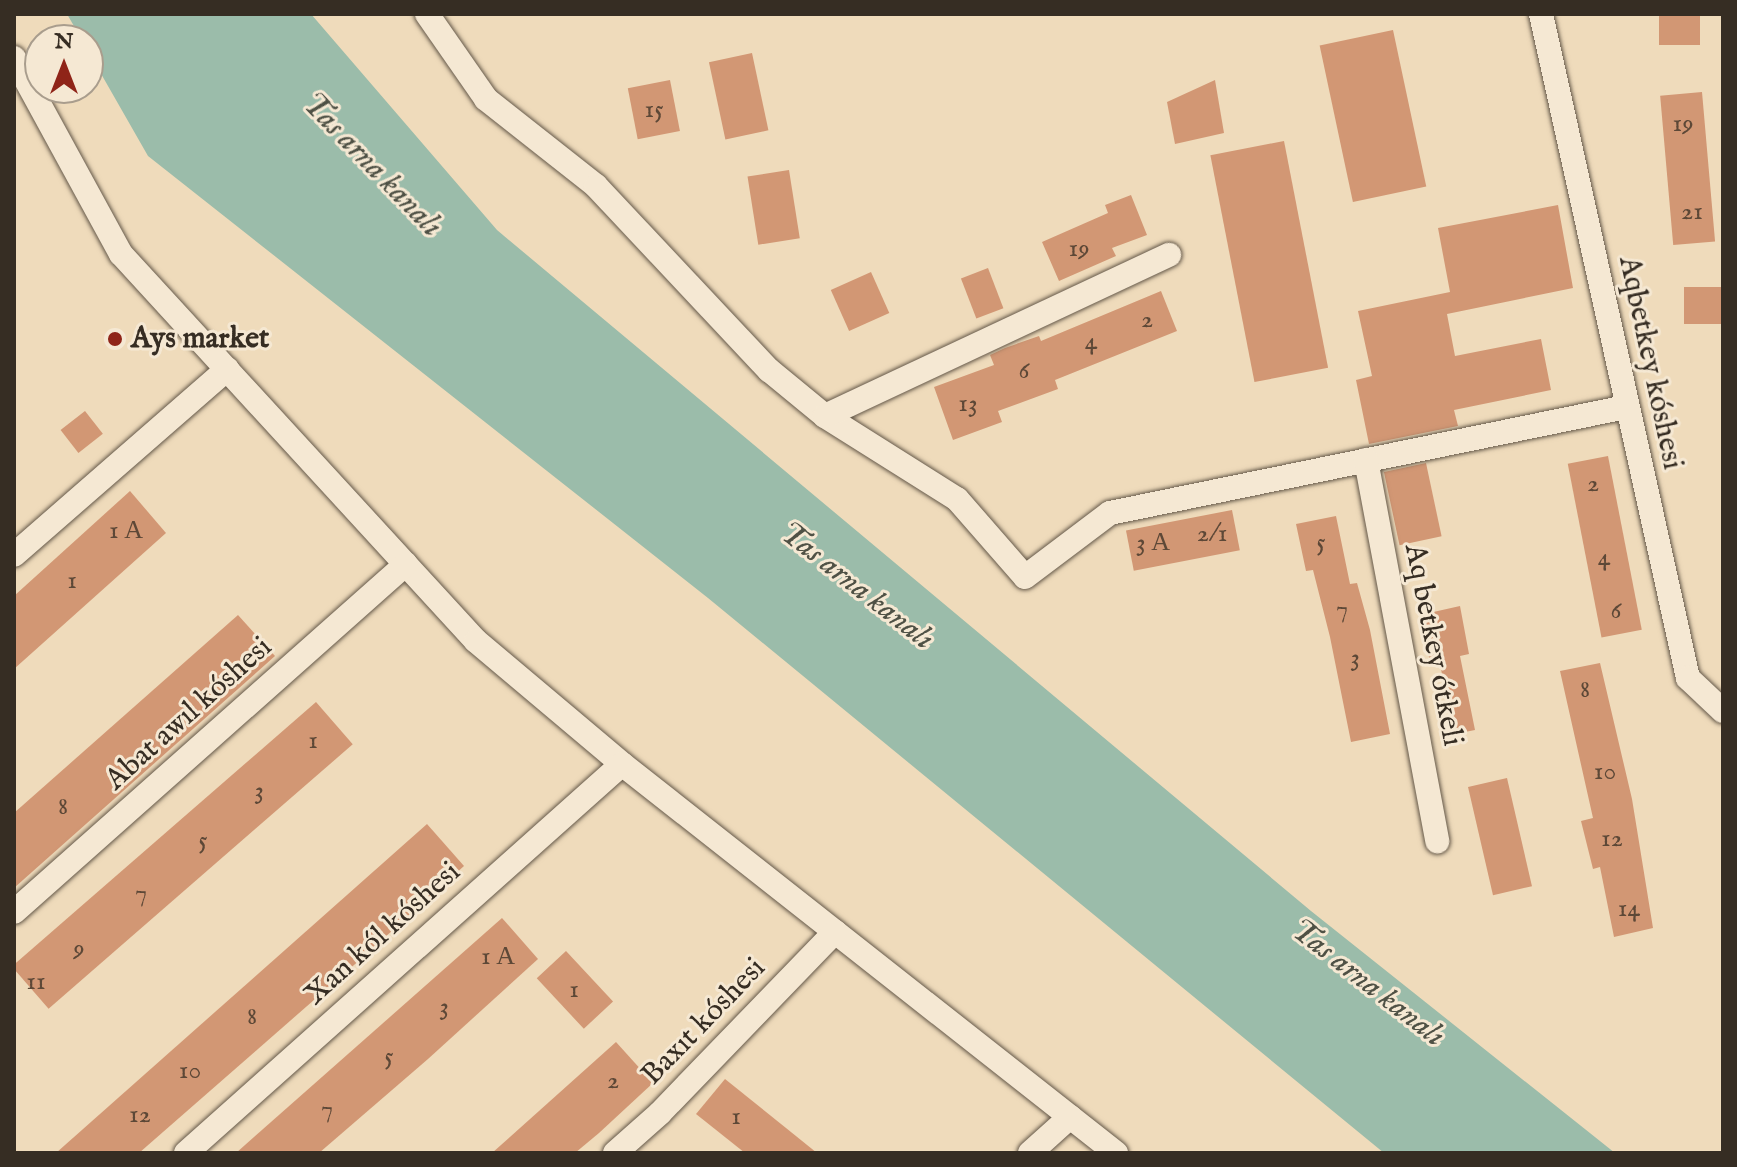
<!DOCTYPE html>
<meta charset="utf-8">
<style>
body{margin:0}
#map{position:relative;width:1737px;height:1167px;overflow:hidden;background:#efdbbb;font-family:"IM FELL English",serif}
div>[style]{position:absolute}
.water>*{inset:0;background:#9bbcaa}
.building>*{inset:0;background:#d29774;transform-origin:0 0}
.roads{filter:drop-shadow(0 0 2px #645849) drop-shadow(0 0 2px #645849)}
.minor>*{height:24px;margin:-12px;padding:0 12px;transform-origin:12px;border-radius:12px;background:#f5e8d3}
.dots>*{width:22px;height:22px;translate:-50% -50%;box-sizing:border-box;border:4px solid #f5e8d3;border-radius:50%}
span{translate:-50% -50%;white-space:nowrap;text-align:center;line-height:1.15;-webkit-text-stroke:6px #f5e8d3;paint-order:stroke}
.number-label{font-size:26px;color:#5d4837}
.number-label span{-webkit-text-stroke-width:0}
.poi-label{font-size:30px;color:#362d23;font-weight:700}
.left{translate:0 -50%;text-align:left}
.street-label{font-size:30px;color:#362d23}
.water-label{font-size:32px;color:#4f5145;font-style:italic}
.frame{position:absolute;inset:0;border:16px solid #362d23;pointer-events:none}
.north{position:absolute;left:24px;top:24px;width:80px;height:80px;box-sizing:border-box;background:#f5e8d3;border:2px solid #a99d8d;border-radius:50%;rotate:0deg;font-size:22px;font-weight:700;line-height:32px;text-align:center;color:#362d23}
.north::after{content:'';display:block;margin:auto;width:28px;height:36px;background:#8f2418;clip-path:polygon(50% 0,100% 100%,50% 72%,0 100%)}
</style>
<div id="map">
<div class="water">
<i style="clip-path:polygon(67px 14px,311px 14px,497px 230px,1311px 911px,1615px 1153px,1384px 1153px,708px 598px,148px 156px,88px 51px,88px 40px,82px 40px)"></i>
</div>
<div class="building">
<i style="left:1659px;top:14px;width:41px;height:31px"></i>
<i style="left:1393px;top:30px;width:160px;height:75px;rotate:78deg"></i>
<i style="left:752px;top:53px;width:79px;height:44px;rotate:78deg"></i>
<i style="left:670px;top:80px;width:52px;height:43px;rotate:79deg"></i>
<i style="clip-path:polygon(1215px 80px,1224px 133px,1175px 144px,1167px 102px)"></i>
<i style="left:1702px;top:92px;width:150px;height:42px;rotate:85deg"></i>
<i style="left:1284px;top:141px;width:231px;height:75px;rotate:79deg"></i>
<i style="left:789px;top:170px;width:69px;height:42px;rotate:81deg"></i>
<i style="clip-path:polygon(1131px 195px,1147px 235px,1112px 248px,1116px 256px,1059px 281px,1042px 242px,1108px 213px,1105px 205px)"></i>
<i style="clip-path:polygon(1558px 205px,1573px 288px,1447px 314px,1455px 356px,1541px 339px,1551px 390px,1454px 410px,1458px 426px,1369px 444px,1356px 380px,1372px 376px,1358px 311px,1450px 292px,1438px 228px)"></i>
<i style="left:988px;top:268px;width:43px;height:29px;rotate:69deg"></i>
<i style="left:871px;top:272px;width:45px;height:44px;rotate:66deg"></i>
<i style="left:1723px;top:287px;width:37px;height:39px;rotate:90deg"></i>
<i style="clip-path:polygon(1161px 291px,1177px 331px,1055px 380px,1058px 389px,998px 411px,1002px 422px,953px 440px,934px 387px,994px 365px,990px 355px,1005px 348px,1039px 336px,1041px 341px)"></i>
<i style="left:85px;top:411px;width:29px;height:31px;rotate:52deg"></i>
<i style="left:1608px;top:456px;width:177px;height:41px;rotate:79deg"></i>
<i style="left:1426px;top:463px;width:75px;height:43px;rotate:78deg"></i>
<i style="clip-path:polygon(130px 491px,166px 533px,14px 669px,14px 596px)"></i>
<i style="left:1232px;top:510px;width:41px;height:108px;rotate:79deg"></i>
<i style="clip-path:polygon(1336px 516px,1350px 584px,1357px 583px,1370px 630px,1390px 734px,1351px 742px,1330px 637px,1313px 570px,1306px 571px,1296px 524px)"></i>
<i style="clip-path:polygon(1460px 606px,1469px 654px,1460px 656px,1475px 730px,1455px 734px,1439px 660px,1430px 662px,1420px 615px)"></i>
<i style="clip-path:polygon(238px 615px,275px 656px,14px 888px,14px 813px)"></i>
<i style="clip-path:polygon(1600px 663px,1632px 799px,1653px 928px,1614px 937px,1600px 867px,1593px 869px,1581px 821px,1593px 818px,1560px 671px)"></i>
<i style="left:316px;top:702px;width:56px;height:403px;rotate:49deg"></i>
<i style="left:1507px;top:778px;width:111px;height:40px;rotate:77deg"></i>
<i style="clip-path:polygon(427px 824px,464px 866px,354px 965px,139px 1153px,56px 1153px)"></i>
<i style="clip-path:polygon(502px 918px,538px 959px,428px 1059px,319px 1153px,236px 1153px)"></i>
<i style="left:566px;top:951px;width:69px;height:40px;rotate:47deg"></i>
<i style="clip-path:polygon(616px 1042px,653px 1083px,599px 1133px,575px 1153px,492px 1153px)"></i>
<i style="clip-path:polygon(725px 1079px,786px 1128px,817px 1153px,745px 1153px,696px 1114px)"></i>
</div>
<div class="roads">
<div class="minor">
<i style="left:427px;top:14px;width:103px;rotate:55.2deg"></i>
<i style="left:486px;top:99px;width:140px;rotate:38.3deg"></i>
<i style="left:596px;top:186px;width:253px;rotate:46.8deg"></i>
<i style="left:769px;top:370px;width:72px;rotate:39.4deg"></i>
<i style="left:825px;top:416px;width:156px;rotate:32.2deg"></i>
<i style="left:957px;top:499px;width:103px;rotate:48.9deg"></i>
<i style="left:1025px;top:577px;width:106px;rotate:-37deg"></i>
<i style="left:1110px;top:513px;width:527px;rotate:-11.61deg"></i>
<i style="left:1541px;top:14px;width:680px;rotate:77.52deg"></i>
<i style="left:1688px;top:678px;width:48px;rotate:43.3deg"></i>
<i style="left:14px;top:58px;width:223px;rotate:61.4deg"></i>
<i style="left:121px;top:254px;width:525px;rotate:47.47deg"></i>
<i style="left:476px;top:641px;width:191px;rotate:40.1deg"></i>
<i style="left:622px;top:764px;width:629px;rotate:38.22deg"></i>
<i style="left:825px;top:416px;width:380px;rotate:-25.1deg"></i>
<i style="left:1366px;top:460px;width:388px;rotate:79.4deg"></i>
<i style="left:14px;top:555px;width:283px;rotate:-41.1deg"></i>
<i style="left:14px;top:912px;width:524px;rotate:-41.6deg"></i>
<i style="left:186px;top:1153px;width:584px;rotate:-41.74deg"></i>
<i style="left:615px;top:1153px;width:60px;rotate:-41.6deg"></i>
<i style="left:660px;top:1113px;width:252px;rotate:-46deg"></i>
<i style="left:1030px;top:1153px;width:54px;rotate:-42deg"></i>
</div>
</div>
<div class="dots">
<i style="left:115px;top:339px;background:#8f2418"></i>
</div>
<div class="number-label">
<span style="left:654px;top:110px">15</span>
<span style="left:1683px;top:124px">19</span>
<span style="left:1692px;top:212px">21</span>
<span style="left:1079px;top:249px">19</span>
<span style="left:1147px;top:320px">2</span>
<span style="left:1091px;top:342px">4</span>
<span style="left:1024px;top:371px">6</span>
<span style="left:968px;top:404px">13</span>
<span style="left:1593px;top:484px">2</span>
<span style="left:126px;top:531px">1 А</span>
<span style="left:1212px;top:534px">2/1</span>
<span style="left:1153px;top:543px">3 А</span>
<span style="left:1321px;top:543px">5</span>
<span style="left:1604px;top:558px">4</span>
<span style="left:72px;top:581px">1</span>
<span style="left:1342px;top:610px">7</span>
<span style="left:1616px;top:611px">6</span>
<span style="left:1355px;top:658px">3</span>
<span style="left:1585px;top:690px">8</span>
<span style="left:313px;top:741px">1</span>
<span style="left:1605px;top:772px">10</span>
<span style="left:259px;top:791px">3</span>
<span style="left:63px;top:807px">8</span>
<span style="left:1612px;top:839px">12</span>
<span style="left:203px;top:841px">5</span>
<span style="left:141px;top:894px">7</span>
<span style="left:1629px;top:909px">14</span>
<span style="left:79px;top:949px">9</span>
<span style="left:498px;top:957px">1 А</span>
<span style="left:36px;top:982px">11</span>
<span style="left:574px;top:990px">1</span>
<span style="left:444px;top:1007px">3</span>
<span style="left:252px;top:1017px">8</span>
<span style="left:389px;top:1057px">5</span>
<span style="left:190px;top:1071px">10</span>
<span style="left:613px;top:1081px">2</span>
<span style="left:327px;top:1110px">7</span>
<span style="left:140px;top:1115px">12</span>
<span style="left:736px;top:1117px">1</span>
</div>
<div class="poi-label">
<span class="left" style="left:131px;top:339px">Ays market</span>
</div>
<div class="street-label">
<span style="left:1650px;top:363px;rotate:78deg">Aqbetkey kóshesi</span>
<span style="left:1433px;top:645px;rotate:79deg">Aq betkey ótkeli</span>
<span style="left:189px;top:714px;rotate:-42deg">Abat awıl kóshesi</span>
<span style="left:383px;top:934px;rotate:-42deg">Xan kól kóshesi</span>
<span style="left:704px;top:1022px;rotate:-46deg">Baxıt kóshesi</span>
</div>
<div class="water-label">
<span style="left:371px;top:166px;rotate:46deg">Tas arna kanalı</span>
<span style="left:856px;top:587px;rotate:38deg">Tas arna kanalı</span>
<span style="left:1367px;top:984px;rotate:38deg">Tas arna kanalı</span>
</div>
<div class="frame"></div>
<div class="north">N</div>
</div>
